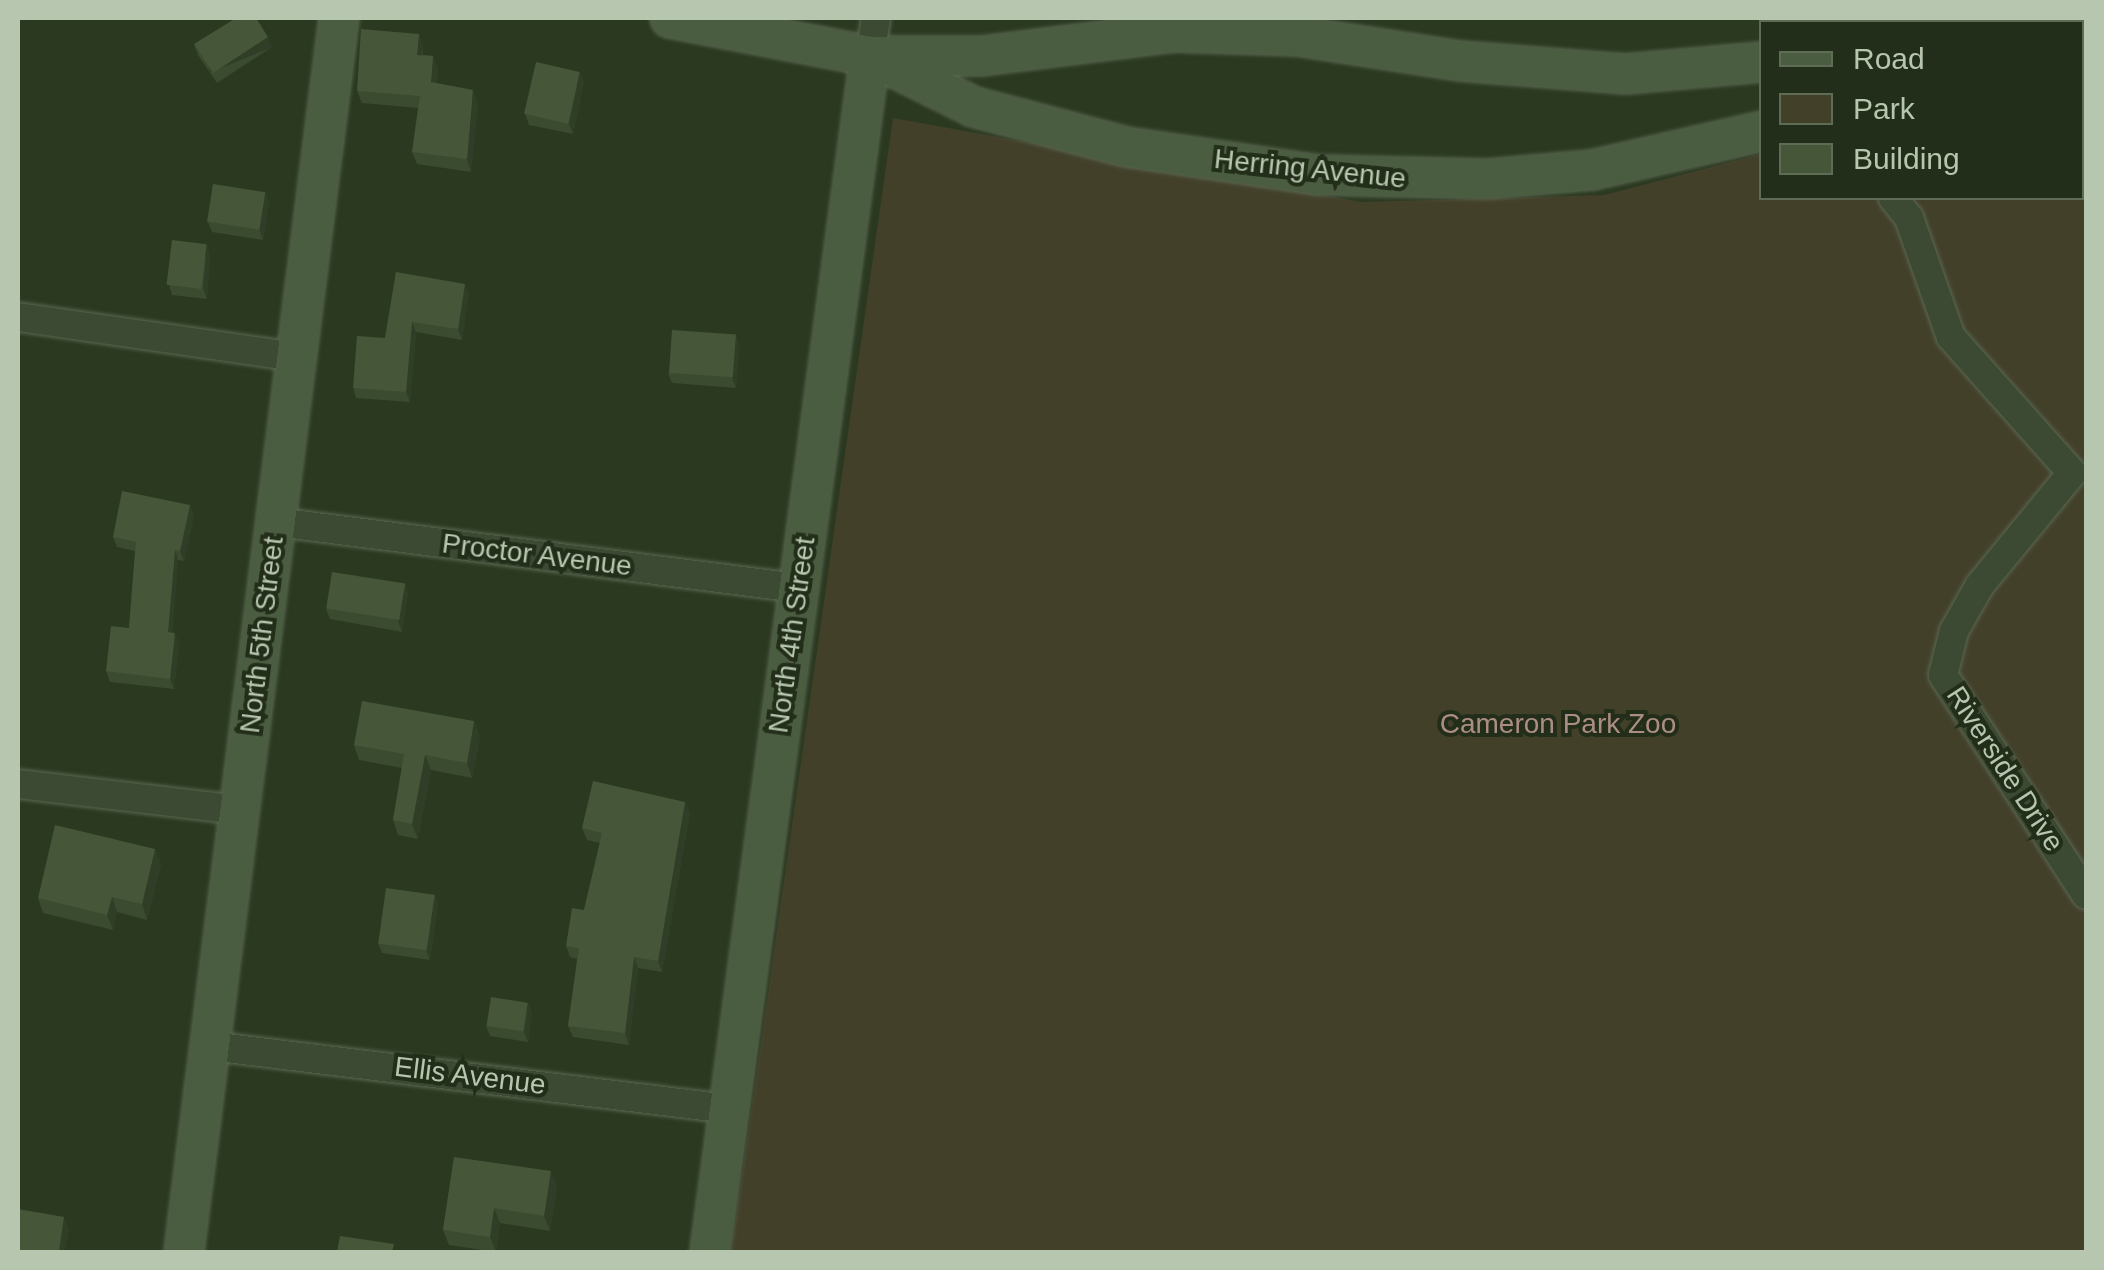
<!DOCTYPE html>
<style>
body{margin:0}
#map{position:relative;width:2104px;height:1270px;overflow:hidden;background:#2a3920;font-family:Helvetica,sans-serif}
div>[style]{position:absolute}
.green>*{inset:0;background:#43402a}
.roads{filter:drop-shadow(0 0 2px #5a6751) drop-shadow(0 0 2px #5a6751)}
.street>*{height:28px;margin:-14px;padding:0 14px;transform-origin:14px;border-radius:14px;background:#3c4933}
.secondary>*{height:38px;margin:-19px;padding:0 19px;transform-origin:19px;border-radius:19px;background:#4b5d41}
.wall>*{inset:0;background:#3b4b30}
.shaded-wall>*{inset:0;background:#303d27;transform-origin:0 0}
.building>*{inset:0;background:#455738;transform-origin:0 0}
span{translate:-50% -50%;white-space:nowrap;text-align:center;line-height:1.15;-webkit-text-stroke:8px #222e19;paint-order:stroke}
.street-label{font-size:28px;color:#b7c6ae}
.park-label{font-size:28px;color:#ac8d83}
.frame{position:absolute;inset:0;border:20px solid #b7c6ae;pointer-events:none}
.legend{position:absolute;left:1759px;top:20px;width:325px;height:180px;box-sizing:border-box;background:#222e19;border:2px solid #5e6b55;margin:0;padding:12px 18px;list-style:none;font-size:30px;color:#b7c6ae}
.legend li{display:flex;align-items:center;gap:20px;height:50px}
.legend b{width:50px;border:2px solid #5e6b55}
</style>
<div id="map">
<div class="green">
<i style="clip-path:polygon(2086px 52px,2086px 1252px,731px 1252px,893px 118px,1362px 202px,1604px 195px,1761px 154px,1762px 198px,2082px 198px)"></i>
</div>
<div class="roads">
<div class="street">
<i style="left:870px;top:56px;width:38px;rotate:-81deg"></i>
<i style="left:1893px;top:198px;width:26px;rotate:51deg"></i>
<i style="left:1909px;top:218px;width:126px;rotate:70.6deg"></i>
<i style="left:1951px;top:337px;width:182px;rotate:48.3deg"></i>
<i style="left:2072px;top:473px;width:145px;rotate:129.4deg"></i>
<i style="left:1980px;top:585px;width:53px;rotate:119.5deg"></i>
<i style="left:1954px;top:631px;width:45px;rotate:104deg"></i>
<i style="left:1943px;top:675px;width:262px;rotate:56.9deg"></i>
<i style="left:18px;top:317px;width:282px;rotate:8.2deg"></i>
<i style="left:276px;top:522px;width:526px;rotate:7.21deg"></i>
<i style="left:18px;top:784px;width:224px;rotate:6.7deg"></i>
<i style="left:210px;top:1046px;width:523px;rotate:6.92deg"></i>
</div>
<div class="secondary">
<i style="left:670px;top:18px;width:204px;rotate:10.8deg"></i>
<i style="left:870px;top:56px;width:112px"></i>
<i style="left:982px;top:56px;width:193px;rotate:-7.1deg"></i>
<i style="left:1174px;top:32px;width:123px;rotate:1.9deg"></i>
<i style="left:1297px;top:36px;width:165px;rotate:8.7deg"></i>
<i style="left:1460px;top:61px;width:166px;rotate:4.5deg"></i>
<i style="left:1625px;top:74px;width:138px;rotate:-5deg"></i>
<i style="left:1922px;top:22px;width:20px;rotate:-11deg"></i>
<i style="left:2082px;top:26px;width:4px;rotate:-27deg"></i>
<i style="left:877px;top:59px;width:108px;rotate:26.3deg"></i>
<i style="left:974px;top:107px;width:157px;rotate:14.7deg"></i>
<i style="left:1126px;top:147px;width:193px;rotate:8.3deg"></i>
<i style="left:1317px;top:175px;width:172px;rotate:1.3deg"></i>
<i style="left:1489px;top:179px;width:103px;rotate:-5deg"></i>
<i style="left:1592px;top:170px;width:174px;rotate:-12.9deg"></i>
<i style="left:184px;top:1252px;width:1244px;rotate:-82.84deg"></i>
<i style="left:710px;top:1252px;width:1207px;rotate:-82.38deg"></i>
</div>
</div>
<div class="wall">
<i style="clip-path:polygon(419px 34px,423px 46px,423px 55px,433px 56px,438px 69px,436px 83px,478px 103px,471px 172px,417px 164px,412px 152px,418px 108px,362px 103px,357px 91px)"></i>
<i style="clip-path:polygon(194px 44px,272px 47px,217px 83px,198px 55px)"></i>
<i style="clip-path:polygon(584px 82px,573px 134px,529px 125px,525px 114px)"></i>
<i style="clip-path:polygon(265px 192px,269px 202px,263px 240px,212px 232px,208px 222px)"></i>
<i style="clip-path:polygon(210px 254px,207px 299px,172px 295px,169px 285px)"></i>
<i style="clip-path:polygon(396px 272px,469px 294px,462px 340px,416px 332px,410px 402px,356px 398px,353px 388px,385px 338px)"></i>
<i style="clip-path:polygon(736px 335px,739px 345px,736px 388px,672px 383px,668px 373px)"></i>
<i style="clip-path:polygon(190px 505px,194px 516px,184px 561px,178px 560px,172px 633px,179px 643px,174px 689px,110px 682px,106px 671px,129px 628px,135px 551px,117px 547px,113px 537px)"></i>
<i style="clip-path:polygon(405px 584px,408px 594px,402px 632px,330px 619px,326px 609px)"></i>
<i style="clip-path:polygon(474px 721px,480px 737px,472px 778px,431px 770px,418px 839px,398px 835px,393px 820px,402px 768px,359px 760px,354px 745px)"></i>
<i style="clip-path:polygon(685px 802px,690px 813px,662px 972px,638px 968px,629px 1045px,573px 1037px,568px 1026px,577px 959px,570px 957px,566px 946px,584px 910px,600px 843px,587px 840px,582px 828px)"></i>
<i style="clip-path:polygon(155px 849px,161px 864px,147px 920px,117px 912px,113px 930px,43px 913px,38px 898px)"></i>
<i style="clip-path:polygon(435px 895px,438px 905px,430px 960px,382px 953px,378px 943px)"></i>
<i style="clip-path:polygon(528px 1003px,532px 1013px,528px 1042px,490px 1036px,486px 1026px)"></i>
<i style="clip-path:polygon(454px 1157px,557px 1186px,550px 1231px,500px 1223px,496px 1252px,449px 1245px,443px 1230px)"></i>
</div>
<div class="shaded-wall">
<i style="clip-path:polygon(419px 34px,423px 46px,421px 68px,417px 55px)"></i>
<i style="left:268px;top:37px;width:11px;height:66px;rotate:68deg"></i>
<i style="clip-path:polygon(433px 56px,438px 69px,436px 95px,431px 82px)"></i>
<i style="clip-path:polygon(580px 72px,584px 82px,573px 134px,569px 124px)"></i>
<i style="clip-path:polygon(473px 90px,478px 103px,471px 172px,467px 159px)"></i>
<i style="clip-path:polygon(265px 192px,269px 202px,263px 240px,259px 229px)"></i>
<i style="clip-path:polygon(207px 244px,210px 254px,207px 299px,203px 288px)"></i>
<i style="clip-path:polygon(465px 284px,469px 294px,462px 340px,458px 329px)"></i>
<i style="clip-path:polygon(412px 322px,416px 332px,410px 402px,406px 392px)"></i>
<i style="clip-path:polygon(736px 335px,739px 345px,736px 388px,732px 378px)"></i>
<i style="clip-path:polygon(190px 505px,194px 516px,184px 561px,180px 551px)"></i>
<i style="clip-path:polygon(175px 550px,178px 560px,172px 642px,168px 632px)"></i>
<i style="clip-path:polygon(405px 584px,408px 594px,402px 632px,398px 622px)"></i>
<i style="clip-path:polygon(175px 633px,179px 643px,174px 689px,170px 679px)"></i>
<i style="clip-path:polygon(474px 721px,480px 737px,472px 778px,467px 763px)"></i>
<i style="clip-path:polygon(425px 755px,431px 770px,418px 839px,412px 824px)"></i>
<i style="clip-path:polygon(685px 802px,690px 813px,662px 972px,658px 961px)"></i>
<i style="clip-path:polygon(155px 849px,161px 864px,147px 920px,142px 904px)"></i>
<i style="clip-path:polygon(435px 895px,438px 905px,430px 960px,426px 950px)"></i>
<i style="clip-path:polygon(112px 897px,117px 912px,113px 930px,107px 915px)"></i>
<i style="clip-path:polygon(634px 957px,638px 968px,629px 1045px,625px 1033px)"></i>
<i style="clip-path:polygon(528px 1003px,532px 1013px,528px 1042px,524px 1032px)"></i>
<i style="clip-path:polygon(551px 1171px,557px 1186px,550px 1231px,544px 1216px)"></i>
<i style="clip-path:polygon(494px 1208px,500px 1223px,496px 1252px,490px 1237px)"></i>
<i style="clip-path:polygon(64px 1217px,69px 1230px,65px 1252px,59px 1252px)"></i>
</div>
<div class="building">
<i style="clip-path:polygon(236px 18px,256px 18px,268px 37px,213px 73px,194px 44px)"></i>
<i style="clip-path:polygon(361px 29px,419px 34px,417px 55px,433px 56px,431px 82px,473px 90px,467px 159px,412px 152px,420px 96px,357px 91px)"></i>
<i style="left:536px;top:62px;width:45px;height:53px;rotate:13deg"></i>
<i style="left:213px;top:184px;width:53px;height:38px;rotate:9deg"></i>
<i style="left:172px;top:240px;width:35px;height:45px;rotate:7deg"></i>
<i style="clip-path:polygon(396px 272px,465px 284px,458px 329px,412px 322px,406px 392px,353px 388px,357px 336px,385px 338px)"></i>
<i style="left:672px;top:330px;width:64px;height:43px;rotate:4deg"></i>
<i style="clip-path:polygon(122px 491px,190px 505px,180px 551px,175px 550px,168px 632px,175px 633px,170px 679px,106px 671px,111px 626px,129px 628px,136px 542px,113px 537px)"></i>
<i style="left:332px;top:572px;width:74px;height:37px;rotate:9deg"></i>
<i style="clip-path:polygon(362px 701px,474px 721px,467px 763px,425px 755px,412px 824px,393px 820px,404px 754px,354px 745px)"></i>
<i style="clip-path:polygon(593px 781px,685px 802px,658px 961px,634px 957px,625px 1033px,568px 1026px,579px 948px,566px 946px,572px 908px,584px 910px,602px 833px,582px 828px)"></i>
<i style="clip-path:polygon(55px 825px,155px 849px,142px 904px,112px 897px,107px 915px,38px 898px)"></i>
<i style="left:386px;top:888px;width:49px;height:56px;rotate:8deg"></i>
<i style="left:491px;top:997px;width:37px;height:29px;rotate:9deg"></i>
<i style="clip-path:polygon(454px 1157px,551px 1171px,544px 1216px,494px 1208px,490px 1237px,443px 1230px)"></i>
<i style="clip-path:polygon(18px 1209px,64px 1217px,59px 1252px,18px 1252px)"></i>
<i style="clip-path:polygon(340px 1236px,394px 1244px,392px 1252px,337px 1252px)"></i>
</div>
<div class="street-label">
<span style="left:1310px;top:169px;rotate:6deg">Herring Avenue</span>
<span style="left:537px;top:555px;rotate:7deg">Proctor Avenue</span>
<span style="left:262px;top:635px;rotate:-83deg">North 5th Street</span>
<span style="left:792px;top:635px;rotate:-82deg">North 4th Street</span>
<span style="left:2005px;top:769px;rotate:57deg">Riverside Drive</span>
<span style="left:470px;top:1076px;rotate:7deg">Ellis Avenue</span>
</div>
<div class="park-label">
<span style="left:1558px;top:724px">Cameron Park Zoo</span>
</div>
<div class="frame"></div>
<ul class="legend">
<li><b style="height:12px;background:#4b5d41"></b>Road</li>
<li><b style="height:28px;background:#43402a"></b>Park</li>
<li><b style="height:28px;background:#455738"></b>Building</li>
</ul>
</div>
